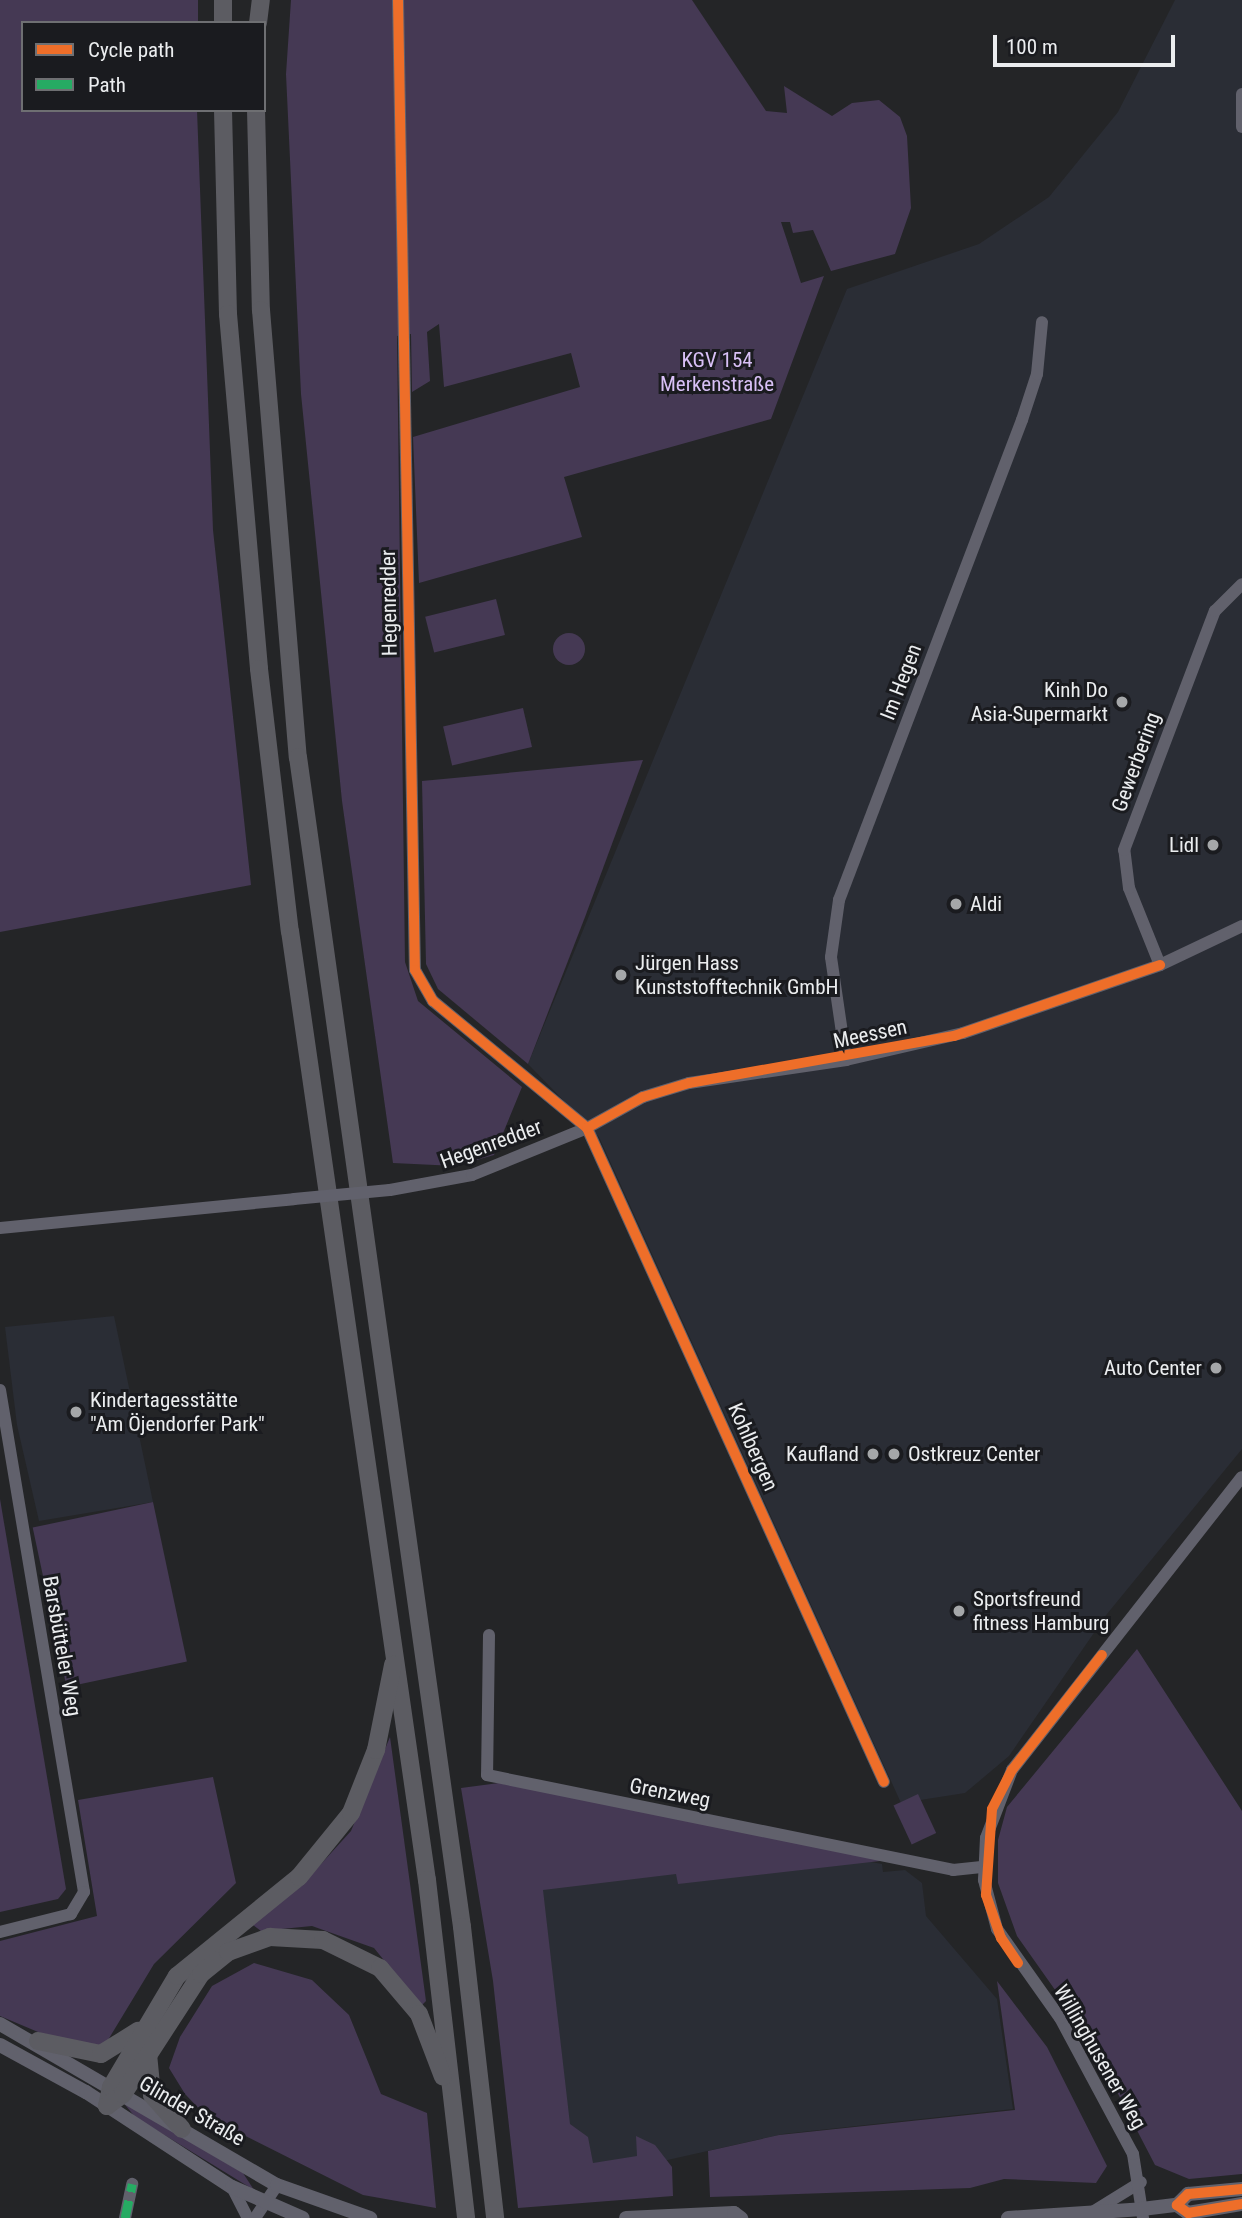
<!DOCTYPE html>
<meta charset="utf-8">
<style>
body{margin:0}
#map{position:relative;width:1242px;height:2218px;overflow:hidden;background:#242527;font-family:"Roboto Condensed",sans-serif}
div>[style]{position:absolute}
.built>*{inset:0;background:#2a2d35}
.green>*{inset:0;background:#453954;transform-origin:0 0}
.round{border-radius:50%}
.minor>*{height:12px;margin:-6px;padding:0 6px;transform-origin:6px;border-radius:6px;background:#61616c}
.major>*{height:14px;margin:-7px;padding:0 7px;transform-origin:7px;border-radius:7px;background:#61616c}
.highway>*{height:18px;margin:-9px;padding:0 9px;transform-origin:9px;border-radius:9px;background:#5c5c62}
.minor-bridge>*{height:12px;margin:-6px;padding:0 6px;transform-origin:6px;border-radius:6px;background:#61616c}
.quiet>*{height:9px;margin-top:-4.5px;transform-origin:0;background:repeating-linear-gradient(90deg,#26ab63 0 18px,transparent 0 27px)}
.cycleway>*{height:10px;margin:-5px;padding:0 5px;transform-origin:5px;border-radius:5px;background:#ee6e29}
.dots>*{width:19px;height:19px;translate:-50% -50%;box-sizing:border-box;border:4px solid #1a1b1f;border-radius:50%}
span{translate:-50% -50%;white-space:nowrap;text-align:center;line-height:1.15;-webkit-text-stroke:6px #1a1b1f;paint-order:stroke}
.park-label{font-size:21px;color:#d8c0f6}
.street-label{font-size:21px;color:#ebedef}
.poi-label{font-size:21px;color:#ebedef}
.right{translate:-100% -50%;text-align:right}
.left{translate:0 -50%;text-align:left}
.legend{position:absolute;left:21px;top:21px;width:245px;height:91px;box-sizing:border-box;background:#1a1b1f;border:2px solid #6e6f72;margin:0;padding:9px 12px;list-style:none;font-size:21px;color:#ebedef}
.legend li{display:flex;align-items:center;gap:14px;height:35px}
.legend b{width:35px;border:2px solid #6e6f72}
.scale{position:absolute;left:993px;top:35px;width:182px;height:32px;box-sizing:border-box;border:4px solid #ebedef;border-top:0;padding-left:9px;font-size:21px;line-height:24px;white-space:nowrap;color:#ebedef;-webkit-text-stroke:5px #1a1b1f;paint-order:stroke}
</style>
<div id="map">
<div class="built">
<i style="clip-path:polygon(1175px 0,1242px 0,1242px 1449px,1107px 1614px,1009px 1756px,965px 1793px,901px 1803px,599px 1137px,528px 1064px,847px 289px,979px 244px,1049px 197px,1118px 112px)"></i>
<i style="clip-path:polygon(114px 1316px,153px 1502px,39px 1521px,17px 1425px,5px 1327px)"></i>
<i style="clip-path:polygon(481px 1789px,882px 1864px,883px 1872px,905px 1870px,922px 1883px,926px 1916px,997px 1999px,1013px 2109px,783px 2134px,530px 2191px)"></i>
</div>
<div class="green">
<i style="clip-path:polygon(0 0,198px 0,198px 23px,23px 23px,23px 110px,197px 110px,213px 530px,251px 885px,0 932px)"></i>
<i style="clip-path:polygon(291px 0,692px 0,766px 111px,787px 113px,784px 86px,832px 116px,852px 103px,879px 100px,900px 117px,907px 136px,911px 208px,895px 254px,831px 271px,813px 230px,793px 233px,790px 222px,781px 222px,801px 283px,824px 276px,771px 419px,564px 477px,582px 537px,419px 583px,413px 437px,580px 387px,571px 353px,444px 387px,439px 324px,427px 332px,430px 381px,412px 392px,411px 334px,397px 336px,405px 962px,418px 1001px,522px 1087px,494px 1155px,456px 1166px,393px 1163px,342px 801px,301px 394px,286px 74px)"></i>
<i style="left:496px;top:599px;width:37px;height:73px;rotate:76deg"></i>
<i class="round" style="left:553px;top:633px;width:32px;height:32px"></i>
<i style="left:523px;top:708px;width:40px;height:82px;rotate:77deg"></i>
<i style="clip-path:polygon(643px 760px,585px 917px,528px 1064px,438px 989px,426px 964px,422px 781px)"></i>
<i style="clip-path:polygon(0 1499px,66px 1889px,58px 1899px,0 1912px)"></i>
<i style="left:153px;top:1502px;width:163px;height:123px;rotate:78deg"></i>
<i style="clip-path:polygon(1137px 1649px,1242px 1811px,1242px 2174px,1189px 2179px,1155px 2165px,1089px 2038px,1017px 1936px,998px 1883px,998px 1840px,1007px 1807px)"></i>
<i style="clip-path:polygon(390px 1737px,426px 2001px,421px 2006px,374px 1948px,312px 1926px,261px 1931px,249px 1922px,311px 1875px,351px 1831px)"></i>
<i style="clip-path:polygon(213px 1777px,236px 1883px,154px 1964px,105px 2045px,69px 2045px,0 2016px,0 1941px,97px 1916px,78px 1800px)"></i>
<i style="clip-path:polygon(499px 1783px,889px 1860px,678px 1884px,676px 1874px,543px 1890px,570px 2124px,588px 2137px,593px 2163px,637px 2156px,636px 2136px,655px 2145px,672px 2167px,673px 2196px,518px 2208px,493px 1981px,461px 1788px)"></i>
<i style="left:918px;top:1794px;width:43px;height:27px;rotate:65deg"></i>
<i style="clip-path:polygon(254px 1963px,312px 1980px,349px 2015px,381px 2094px,427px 2113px,436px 2208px,363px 2195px,206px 2116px,185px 2094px,169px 2068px,180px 2037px,212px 1986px)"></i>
<i style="clip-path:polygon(997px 1981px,1047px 2047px,1107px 2166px,1096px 2183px,1004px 2179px,970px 2188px,710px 2197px,708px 2151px,779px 2135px,1015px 2110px)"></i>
<i style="clip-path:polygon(122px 2101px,243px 2173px,254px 2190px,135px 2117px)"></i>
</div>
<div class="minor">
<i style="left:398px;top:0;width:970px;rotate:89deg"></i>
<i style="left:415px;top:970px;width:36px;rotate:60deg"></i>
<i style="left:433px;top:1001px;width:200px;rotate:39.5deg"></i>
<i style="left:587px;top:1128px;width:718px;rotate:65.58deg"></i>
<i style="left:1242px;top:94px;width:33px;rotate:90deg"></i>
<i style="left:1160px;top:965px;width:83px;rotate:-111.9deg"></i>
<i style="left:1129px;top:888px;width:38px;rotate:-97deg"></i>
<i style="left:1124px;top:850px;width:256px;rotate:-69.2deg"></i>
<i style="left:1215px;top:611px;width:38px;rotate:-45deg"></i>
<i style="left:846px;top:1060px;width:104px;rotate:-98.3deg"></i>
<i style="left:831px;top:957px;width:58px;rotate:-82deg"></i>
<i style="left:839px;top:900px;width:514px;rotate:-69.13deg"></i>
<i style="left:1022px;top:420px;width:48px;rotate:-71.9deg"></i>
<i style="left:1037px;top:374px;width:52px;rotate:-84.5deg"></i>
<i style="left:390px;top:1190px;width:83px;rotate:-10.4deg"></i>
<i style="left:472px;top:1175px;width:124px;rotate:-22.2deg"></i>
<i style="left:587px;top:1128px;width:64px;rotate:-29deg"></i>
<i style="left:643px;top:1097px;width:48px;rotate:-16.9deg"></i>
<i style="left:689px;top:1083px;width:159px;rotate:-8.3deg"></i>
<i style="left:846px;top:1060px;width:120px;rotate:-13deg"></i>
<i style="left:963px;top:1033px;width:208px;rotate:-19deg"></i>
<i style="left:1160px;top:965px;width:91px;rotate:-25.4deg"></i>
<i style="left:0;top:1228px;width:295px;rotate:-5.6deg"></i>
<i style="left:0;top:1390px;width:509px;rotate:80.5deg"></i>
<i style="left:84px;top:1892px;width:26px;rotate:121deg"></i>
<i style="left:71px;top:1914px;width:73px;rotate:165.8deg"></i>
<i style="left:489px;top:1635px;width:140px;rotate:90.8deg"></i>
<i style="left:487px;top:1775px;width:476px;rotate:11.5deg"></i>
<i style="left:953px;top:1870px;width:31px;rotate:-6deg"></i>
<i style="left:232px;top:2187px;width:35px;rotate:63deg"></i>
<i style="left:1094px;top:2211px;width:55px;rotate:-31.7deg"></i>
<i style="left:125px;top:2218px;width:35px;rotate:-78deg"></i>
<i style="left:255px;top:2218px;width:40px;rotate:-56deg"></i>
<i style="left:1143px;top:2218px;width:65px;rotate:-98.9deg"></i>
<i style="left:1133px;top:2154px;width:154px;rotate:-118.2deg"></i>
<i style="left:1060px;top:2018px;width:109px;rotate:-125.3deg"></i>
<i style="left:997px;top:1929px;width:51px;rotate:-104.9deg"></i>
<i style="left:984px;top:1880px;width:42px;rotate:-87.3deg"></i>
<i style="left:986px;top:1838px;width:73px;rotate:-69.1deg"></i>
<i style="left:1012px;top:1770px;width:372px;rotate:-51.9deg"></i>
</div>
<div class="major">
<i style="left:0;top:2024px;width:320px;rotate:30.2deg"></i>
<i style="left:277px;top:2185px;width:99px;rotate:19.5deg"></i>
<i style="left:0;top:2045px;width:98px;rotate:28.7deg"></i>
<i style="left:86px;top:2092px;width:174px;rotate:33.1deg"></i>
<i style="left:232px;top:2187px;width:77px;rotate:23.6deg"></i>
<i style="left:1177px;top:2205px;width:14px;rotate:36deg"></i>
<i style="left:1188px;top:2213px;width:55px;rotate:-9.5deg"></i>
<i style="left:626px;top:2218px;width:108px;rotate:-2.7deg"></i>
<i style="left:734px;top:2213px;width:9px;rotate:36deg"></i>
<i style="left:1008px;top:2218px;width:134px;rotate:-3.8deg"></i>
<i style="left:1142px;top:2209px;width:35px;rotate:-7deg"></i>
<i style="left:1177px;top:2205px;width:16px;rotate:-45deg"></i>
<i style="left:1188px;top:2194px;width:54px;rotate:-5.3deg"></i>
</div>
<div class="highway">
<i style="left:223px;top:23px;width:23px;rotate:-90deg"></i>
<i style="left:258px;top:23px;width:23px;rotate:-83deg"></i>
<i style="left:223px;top:110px;width:204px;rotate:88.6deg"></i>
<i style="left:228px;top:314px;width:356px;rotate:85deg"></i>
<i style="left:259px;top:669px;width:264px;rotate:83.3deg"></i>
<i style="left:290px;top:931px;width:959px;rotate:81.79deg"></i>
<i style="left:427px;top:1880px;width:340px;rotate:83.4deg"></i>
<i style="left:256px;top:110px;width:200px;rotate:88.6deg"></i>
<i style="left:261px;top:310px;width:449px;rotate:85.3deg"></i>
<i style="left:298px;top:757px;width:1181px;rotate:82.02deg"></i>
<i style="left:462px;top:1927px;width:293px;rotate:83.5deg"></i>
<i style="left:38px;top:2041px;width:64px;rotate:11.7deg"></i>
<i style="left:101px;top:2054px;width:44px;rotate:-31.9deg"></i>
<i style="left:148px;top:2054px;width:41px;rotate:84.4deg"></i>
<i style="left:152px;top:2095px;width:45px;rotate:48.6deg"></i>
<i style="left:107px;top:2106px;width:19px;rotate:-78deg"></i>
<i style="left:111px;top:2087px;width:129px;rotate:-59.3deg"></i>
<i style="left:177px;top:1976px;width:157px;rotate:-39.1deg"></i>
<i style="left:299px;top:1877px;width:82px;rotate:-50.9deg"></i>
<i style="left:351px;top:1813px;width:68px;rotate:-68.4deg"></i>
<i style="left:376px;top:1750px;width:87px;rotate:-78.7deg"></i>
<i style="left:107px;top:2106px;width:20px;rotate:-37deg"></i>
<i style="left:123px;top:2094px;width:143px;rotate:-57deg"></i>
<i style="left:201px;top:1974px;width:35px;rotate:-39deg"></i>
<i style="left:228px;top:1952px;width:45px;rotate:-19.7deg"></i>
<i style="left:270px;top:1937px;width:53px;rotate:3.2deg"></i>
<i style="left:323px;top:1940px;width:64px;rotate:26.2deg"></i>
<i style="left:380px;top:1968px;width:60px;rotate:49.7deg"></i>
<i style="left:419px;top:2014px;width:67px;rotate:69.1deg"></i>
</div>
<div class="minor-bridge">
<i style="left:294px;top:1199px;width:96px;rotate:-5.4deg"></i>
</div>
<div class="quiet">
<i style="left:125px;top:2218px;width:35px;rotate:-78deg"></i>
</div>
<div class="cycleway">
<i style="left:398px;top:0;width:970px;rotate:89deg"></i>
<i style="left:415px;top:970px;width:36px;rotate:60deg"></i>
<i style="left:433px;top:1001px;width:200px;rotate:39.5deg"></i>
<i style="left:587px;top:1128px;width:718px;rotate:65.58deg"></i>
<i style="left:587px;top:1128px;width:64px;rotate:-29deg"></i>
<i style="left:643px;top:1097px;width:48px;rotate:-16.9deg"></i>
<i style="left:689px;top:1083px;width:269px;rotate:-10.1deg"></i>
<i style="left:954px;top:1036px;width:218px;rotate:-19deg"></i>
<i style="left:1018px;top:1963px;width:30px;rotate:-124deg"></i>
<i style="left:1001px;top:1938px;width:46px;rotate:-109.2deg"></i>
<i style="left:986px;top:1895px;width:86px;rotate:-86deg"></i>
<i style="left:992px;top:1809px;width:44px;rotate:-62.9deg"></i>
<i style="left:1012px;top:1770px;width:146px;rotate:-52deg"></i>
<i style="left:1242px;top:2189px;width:54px;rotate:174.7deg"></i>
<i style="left:1188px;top:2194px;width:16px;rotate:135deg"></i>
<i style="left:1177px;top:2205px;width:14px;rotate:36deg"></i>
<i style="left:1188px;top:2213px;width:55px;rotate:-9.5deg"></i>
</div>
<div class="dots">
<i style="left:1122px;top:702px;background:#a5a7a9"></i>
<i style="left:1213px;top:845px;background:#a5a7a9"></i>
<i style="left:956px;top:904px;background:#a5a7a9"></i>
<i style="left:621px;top:975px;background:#a5a7a9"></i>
<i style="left:1216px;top:1368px;background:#a5a7a9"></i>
<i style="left:76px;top:1412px;background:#a5a7a9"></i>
<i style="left:873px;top:1454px;background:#a5a7a9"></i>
<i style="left:894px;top:1454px;background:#a5a7a9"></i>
<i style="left:959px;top:1611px;background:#a5a7a9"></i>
</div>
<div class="park-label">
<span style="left:717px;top:372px">KGV 154<br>Merkenstraße</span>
</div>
<div class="street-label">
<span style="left:389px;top:603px;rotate:-91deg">Hegenredder</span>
<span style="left:901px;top:682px;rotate:-69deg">Im Hegen</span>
<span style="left:1136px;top:762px;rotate:-70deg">Gewerbering</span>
<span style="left:870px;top:1034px;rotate:-12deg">Meessen</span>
<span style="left:491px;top:1144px;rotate:-20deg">Hegenredder</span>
<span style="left:753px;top:1447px;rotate:66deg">Kohlbergen</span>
<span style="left:62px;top:1646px;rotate:80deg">Barsbütteler Weg</span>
<span style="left:670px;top:1793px;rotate:11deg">Grenzweg</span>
<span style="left:1100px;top:2057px;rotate:60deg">Willinghusener Weg</span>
<span style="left:192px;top:2111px;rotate:30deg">Glinder Straße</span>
</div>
<div class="poi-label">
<span class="right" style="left:1108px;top:702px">Kinh Do<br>Asia-Supermarkt</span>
<span class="right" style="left:1199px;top:845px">Lidl</span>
<span class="left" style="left:970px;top:904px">Aldi</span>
<span class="left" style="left:635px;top:975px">Jürgen Hass<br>Kunststofftechnik GmbH</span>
<span class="right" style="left:1202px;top:1368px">Auto Center</span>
<span class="left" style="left:90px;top:1412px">Kindertagesstätte<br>"Am Öjendorfer Park"</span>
<span class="right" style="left:859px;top:1454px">Kaufland</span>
<span class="left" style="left:908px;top:1454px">Ostkreuz Center</span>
<span class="left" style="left:973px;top:1611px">Sportsfreund<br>fitness Hamburg</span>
</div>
<ul class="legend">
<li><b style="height:9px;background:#ee6e29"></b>Cycle path</li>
<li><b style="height:9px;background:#26ab63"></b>Path</li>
</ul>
<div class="scale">100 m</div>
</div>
